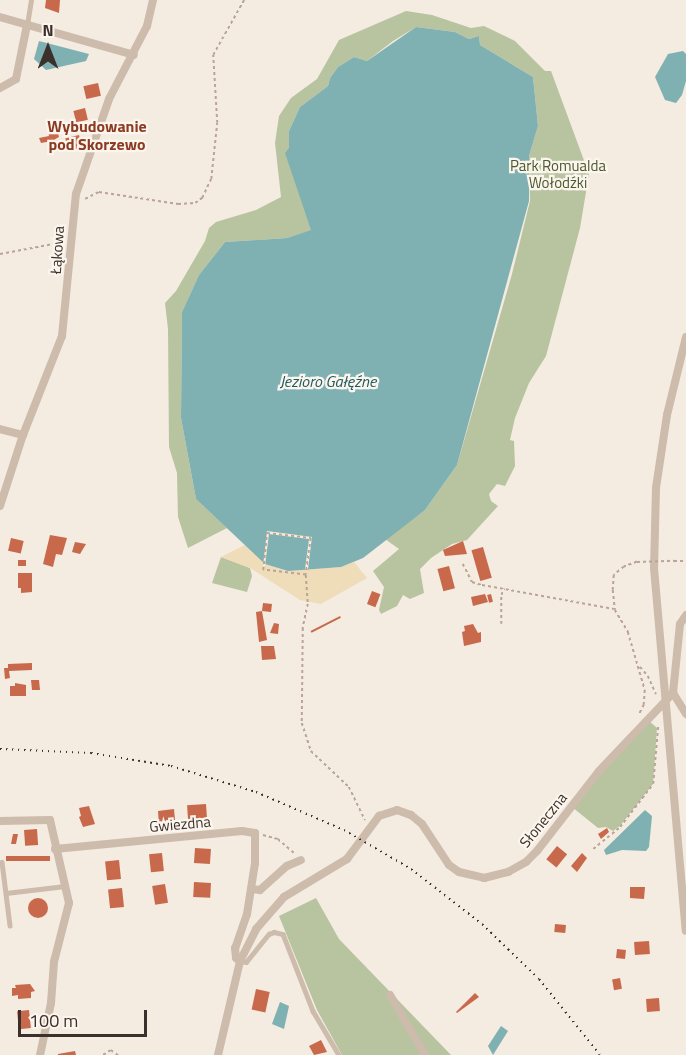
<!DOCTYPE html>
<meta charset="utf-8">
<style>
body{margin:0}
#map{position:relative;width:686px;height:1055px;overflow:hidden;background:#f4ebe1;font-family:"Titillium Web",sans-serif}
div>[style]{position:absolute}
.green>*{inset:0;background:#b8c4a0}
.sand>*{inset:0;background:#efdcb8}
.water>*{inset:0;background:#7fb0b2}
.pier>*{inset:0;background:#f4ebe1}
.building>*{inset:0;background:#c8694b;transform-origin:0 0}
.round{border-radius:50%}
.path>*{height:1.5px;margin-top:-0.75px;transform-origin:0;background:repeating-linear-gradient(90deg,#b9a596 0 3px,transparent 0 6px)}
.service>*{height:4.5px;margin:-2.25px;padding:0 2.25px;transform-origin:2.25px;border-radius:2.25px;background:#cdbbac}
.minor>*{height:8px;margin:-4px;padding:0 4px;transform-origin:4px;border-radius:4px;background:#cdbbac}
.rail>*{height:2px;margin-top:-1px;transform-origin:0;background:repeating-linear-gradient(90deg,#3b302b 0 1.5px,transparent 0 6px)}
.path-bridge>*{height:1.5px;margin-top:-0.75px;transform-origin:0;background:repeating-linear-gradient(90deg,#b9a596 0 3px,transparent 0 6px)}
span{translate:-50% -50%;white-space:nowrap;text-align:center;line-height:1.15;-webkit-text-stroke:4.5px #fbf5ee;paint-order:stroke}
.park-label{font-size:15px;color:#4a5a2e}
.street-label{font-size:15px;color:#3b302b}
.neighbourhood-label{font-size:16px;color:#8c3b22;font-weight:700}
.water-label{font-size:16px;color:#1f5a5e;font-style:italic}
.north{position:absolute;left:18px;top:18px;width:60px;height:60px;-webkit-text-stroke:4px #fbf5ee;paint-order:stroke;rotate:0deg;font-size:16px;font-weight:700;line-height:24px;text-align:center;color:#3b302b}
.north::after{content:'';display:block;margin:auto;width:21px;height:27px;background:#3b302b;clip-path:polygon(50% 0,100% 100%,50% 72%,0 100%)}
.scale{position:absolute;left:18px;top:1010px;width:129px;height:27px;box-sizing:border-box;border:3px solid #3b302b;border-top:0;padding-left:8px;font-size:18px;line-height:21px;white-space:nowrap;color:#3b302b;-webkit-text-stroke:4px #fbf5ee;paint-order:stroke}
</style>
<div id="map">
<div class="green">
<i style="clip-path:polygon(406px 11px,432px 15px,471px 28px,484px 26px,515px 41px,545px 71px,551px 71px,589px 174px,580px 228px,546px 356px,529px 383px,515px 418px,510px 440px,514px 441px,515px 466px,505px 486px,497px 484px,489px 494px,491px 501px,498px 506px,467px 540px,452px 544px,431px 558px,420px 569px,424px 593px,410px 599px,403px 595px,397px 606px,381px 614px,379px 610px,384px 587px,373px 571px,399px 549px,385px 539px,425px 510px,457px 465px,512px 274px,530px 201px,529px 156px,538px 126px,533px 77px,480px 45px,479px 36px,469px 39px,455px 32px,416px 27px,393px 41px,367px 61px,354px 57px,338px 67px,330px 78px,328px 86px,300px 107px,289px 131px,289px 149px,286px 153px,312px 230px,287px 238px,225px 242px,199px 275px,182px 312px,181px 418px,196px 499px,227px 528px,188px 548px,178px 517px,177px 473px,169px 447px,168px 329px,165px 303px,176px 291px,205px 241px,209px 228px,216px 222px,256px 210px,281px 197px,275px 143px,279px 116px,291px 98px,317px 79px,339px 40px)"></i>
<i style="clip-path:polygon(221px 557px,250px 568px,252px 576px,247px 592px,212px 583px)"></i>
<i style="clip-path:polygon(648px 720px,657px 728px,653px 784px,620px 826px,613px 831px,606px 827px,598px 828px,572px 807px)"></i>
<i style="clip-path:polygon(316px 898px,339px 939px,451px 1055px,342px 1055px,317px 1010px,279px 916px)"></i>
</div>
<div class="sand">
<i style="clip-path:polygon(245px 545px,265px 564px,287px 571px,341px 567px,354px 562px,367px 578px,321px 604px,300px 600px,250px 568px,221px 557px)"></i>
</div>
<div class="water">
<i style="clip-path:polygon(416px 27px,455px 32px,469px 39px,479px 36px,480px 45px,533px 77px,538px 126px,529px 156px,529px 201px,457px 465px,425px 510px,363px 558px,341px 567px,288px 571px,265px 564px,196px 499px,181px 418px,182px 312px,199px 275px,225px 242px,287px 238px,311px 230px,285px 153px,289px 148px,289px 131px,300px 107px,328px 86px,330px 78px,338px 67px,354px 57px,367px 61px)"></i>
<i style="clip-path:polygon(39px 41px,89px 54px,86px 61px,46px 70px,34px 59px)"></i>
<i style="clip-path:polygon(683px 51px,686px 54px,686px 81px,682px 95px,676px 103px,665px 100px,655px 77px,668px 54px)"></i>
<i style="clip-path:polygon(645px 810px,652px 816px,649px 847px,646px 851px,622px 850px,606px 855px,604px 850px)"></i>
<i style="clip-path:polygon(280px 1002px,289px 1006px,284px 1029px,272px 1024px)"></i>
<i style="clip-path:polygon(501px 1026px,508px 1031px,493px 1055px,488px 1046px)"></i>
</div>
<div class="pier">
<i style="clip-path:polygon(267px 531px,312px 537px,308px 569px,305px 569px,309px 539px,269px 534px,265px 566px,263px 566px)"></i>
</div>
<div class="building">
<i style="clip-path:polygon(46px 0,60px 0,59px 13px,45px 8px)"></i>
<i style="left:98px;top:83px;width:13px;height:15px;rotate:77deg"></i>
<i style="left:85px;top:108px;width:12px;height:12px;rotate:76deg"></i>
<i style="clip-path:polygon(52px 125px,53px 128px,65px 126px,66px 131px,58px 133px,59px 137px,52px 141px,41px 143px,39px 138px,49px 136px,47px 126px)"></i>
<i style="left:79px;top:135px;width:13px;height:14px;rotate:77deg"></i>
<i style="clip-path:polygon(50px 535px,67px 538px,62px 555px,56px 554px,53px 567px,43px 564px)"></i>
<i style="left:11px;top:538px;width:13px;height:13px;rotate:13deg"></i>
<i style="clip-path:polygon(463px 541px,467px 554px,445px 556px,443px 550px)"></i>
<i style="clip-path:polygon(75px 542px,86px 544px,80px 554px,72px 552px)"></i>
<i style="left:483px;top:547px;width:32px;height:12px;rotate:74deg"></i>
<i style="left:18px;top:560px;width:8px;height:6px"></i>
<i style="left:449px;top:566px;width:23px;height:12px;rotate:75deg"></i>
<i style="clip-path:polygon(18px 573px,32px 573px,32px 592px,21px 593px,21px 588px,18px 588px)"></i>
<i style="left:372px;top:591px;width:9px;height:14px;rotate:21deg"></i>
<i style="clip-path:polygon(485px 594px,488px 602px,473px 606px,471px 597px)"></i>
<i style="left:491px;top:594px;width:8px;height:4px;rotate:76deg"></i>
<i style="clip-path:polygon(263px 603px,272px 604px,271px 612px,262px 611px,267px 640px,259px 642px,256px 612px,262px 611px)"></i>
<i style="left:340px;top:616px;width:2px;height:33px;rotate:63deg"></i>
<i style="clip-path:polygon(274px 623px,279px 624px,278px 634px,270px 633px)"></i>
<i style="clip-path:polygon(473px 624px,478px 633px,481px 632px,481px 642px,464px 646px,462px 632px,465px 631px,464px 626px)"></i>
<i style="clip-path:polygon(261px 646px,274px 646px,276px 659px,262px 660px)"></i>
<i style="clip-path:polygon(32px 663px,32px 670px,9px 671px,10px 678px,5px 679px,4px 668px,8px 668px,8px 664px)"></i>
<i style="clip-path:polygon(31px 680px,39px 680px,40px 690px,32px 690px)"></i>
<i style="clip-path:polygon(15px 683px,26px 685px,26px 696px,10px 696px,10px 686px,15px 686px)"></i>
<i style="left:206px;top:804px;width:15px;height:19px;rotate:86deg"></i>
<i style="clip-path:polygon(89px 806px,95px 824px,83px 827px,79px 817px,81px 816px,79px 808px)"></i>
<i style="clip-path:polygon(174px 809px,175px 820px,166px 820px,167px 825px,159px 825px,158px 811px)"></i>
<i style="clip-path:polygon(607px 828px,609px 832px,601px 839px,598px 834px)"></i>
<i style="left:37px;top:829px;width:16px;height:13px;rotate:86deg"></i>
<i style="clip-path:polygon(13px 834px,18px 834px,16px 844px,11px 844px)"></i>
<i style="left:557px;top:846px;width:13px;height:17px;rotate:39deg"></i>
<i style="left:195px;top:848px;width:16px;height:15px;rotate:4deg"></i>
<i style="left:162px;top:853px;width:18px;height:13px;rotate:84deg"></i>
<i style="clip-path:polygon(582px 853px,587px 858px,577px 872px,571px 866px)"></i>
<i style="left:50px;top:856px;width:5px;height:44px;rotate:90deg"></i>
<i style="left:119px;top:860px;width:19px;height:14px;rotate:84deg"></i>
<i style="left:194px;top:882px;width:17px;height:15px;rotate:3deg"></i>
<i style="left:165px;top:884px;width:19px;height:13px;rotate:81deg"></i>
<i style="clip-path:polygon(630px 887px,645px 887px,644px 899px,630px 898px)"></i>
<i style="left:122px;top:888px;width:19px;height:14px;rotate:84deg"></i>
<i class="round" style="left:28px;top:898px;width:20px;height:20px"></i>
<i style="left:555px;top:924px;width:11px;height:8px;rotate:5deg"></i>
<i style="left:649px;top:941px;width:13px;height:15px;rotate:86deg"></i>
<i style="left:617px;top:949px;width:9px;height:9px;rotate:6deg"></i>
<i style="left:620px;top:978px;width:11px;height:8px;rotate:80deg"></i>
<i style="clip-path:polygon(30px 984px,35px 991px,31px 992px,31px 998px,18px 999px,18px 995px,12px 996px,12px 988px,16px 988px,15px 985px)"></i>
<i style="left:256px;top:989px;width:14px;height:21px;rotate:12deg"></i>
<i style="clip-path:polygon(475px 993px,479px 997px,457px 1013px,456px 1012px)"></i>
<i style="left:659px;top:998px;width:13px;height:13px;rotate:86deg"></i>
<i style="left:29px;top:1010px;width:18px;height:12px;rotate:84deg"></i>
<i style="clip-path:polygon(321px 1040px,327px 1052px,314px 1055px,309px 1046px)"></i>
<i style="clip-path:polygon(75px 1051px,76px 1055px,58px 1055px,58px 1054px)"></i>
</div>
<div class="path">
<i style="left:85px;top:199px;width:16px;rotate:-27deg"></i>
<i style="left:99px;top:192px;width:80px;rotate:8.6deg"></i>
<i style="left:178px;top:204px;width:17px;rotate:-3deg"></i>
<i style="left:195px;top:203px;width:9px;rotate:-36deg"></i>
<i style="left:202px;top:198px;width:21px;rotate:-65deg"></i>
<i style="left:211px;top:179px;width:56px;rotate:-83.9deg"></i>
<i style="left:217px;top:123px;width:68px;rotate:-93.4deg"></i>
<i style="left:213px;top:55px;width:63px;rotate:-60.6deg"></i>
<i style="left:0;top:254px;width:65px;rotate:-10.6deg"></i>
<i style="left:674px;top:561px;width:12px"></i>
<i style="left:637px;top:562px;width:14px;rotate:159deg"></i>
<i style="left:624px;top:567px;width:13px;rotate:141deg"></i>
<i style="left:614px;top:575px;width:15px;rotate:94deg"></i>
<i style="left:613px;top:590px;width:20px;rotate:84deg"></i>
<i style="left:615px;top:610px;width:26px;rotate:59deg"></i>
<i style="left:628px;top:632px;width:60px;rotate:73.7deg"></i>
<i style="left:645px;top:690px;width:15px;rotate:94deg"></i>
<i style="left:644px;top:705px;width:11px;rotate:117deg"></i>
<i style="left:463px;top:564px;width:20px;rotate:63deg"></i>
<i style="left:472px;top:582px;width:10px;rotate:17deg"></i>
<i style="left:482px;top:585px;width:134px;rotate:10.3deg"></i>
<i style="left:306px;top:575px;width:43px;rotate:-173.4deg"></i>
<i style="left:263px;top:570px;width:37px;rotate:-84deg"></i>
<i style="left:267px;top:533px;width:44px;rotate:6.5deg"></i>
<i style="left:311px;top:538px;width:37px;rotate:98deg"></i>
<i style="left:306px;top:575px;width:29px;rotate:86deg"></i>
<i style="left:308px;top:604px;width:25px;rotate:102deg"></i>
<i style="left:303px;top:628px;width:95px;rotate:90.6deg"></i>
<i style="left:302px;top:723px;width:29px;rotate:72deg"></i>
<i style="left:311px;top:751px;width:52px;rotate:43.5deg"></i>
<i style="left:349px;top:787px;width:37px;rotate:64deg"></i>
<i style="left:501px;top:624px;width:29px;rotate:-90deg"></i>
<i style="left:501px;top:595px;width:7px;rotate:-63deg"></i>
<i style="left:640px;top:667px;width:12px;rotate:48deg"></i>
<i style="left:648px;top:676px;width:20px;rotate:66deg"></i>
<i style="left:263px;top:835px;width:16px;rotate:15deg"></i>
<i style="left:278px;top:839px;width:21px;rotate:41deg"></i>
<i style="left:593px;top:849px;width:35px;rotate:-39deg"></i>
<i style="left:620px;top:827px;width:54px;rotate:-52.5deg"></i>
<i style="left:653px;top:784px;width:58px;rotate:-85.1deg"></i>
<i style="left:103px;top:1055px;width:9px;rotate:-32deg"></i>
<i style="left:111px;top:1050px;width:9px;rotate:36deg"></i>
</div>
<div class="service">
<i style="left:27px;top:25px;width:25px;rotate:-81deg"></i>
<i style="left:2px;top:862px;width:64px;rotate:82.8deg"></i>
<i style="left:6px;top:893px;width:59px;rotate:-6.8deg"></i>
<i style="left:240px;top:961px;width:6px;rotate:9deg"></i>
<i style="left:246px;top:962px;width:36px;rotate:-51deg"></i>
<i style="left:269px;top:934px;width:5px;rotate:-22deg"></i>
<i style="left:274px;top:932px;width:9px;rotate:13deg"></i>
<i style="left:283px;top:934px;width:83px;rotate:68.7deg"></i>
<i style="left:313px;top:1011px;width:51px;rotate:59.4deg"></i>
</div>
<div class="minor">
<i style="left:0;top:17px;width:139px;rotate:15.8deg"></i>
<i style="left:0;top:88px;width:18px;rotate:-29deg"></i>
<i style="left:16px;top:79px;width:55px;rotate:-78.5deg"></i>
<i style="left:686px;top:337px;width:80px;rotate:103.7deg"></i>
<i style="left:667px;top:415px;width:74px;rotate:98.6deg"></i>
<i style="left:656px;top:488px;width:80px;rotate:91.4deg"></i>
<i style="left:654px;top:568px;width:364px;rotate:85deg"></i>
<i style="left:0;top:429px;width:24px;rotate:15deg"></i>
<i style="left:0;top:506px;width:75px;rotate:-72.1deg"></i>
<i style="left:23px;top:435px;width:106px;rotate:-68.5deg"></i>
<i style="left:62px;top:336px;width:143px;rotate:-84.4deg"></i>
<i style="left:76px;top:194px;width:101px;rotate:-70.8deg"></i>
<i style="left:109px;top:99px;width:82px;rotate:-62.5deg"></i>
<i style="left:147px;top:26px;width:27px;rotate:-77deg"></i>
<i style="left:673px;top:693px;width:69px;rotate:-84.2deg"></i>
<i style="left:680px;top:624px;width:11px;rotate:-56deg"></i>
<i style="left:673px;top:693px;width:25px;rotate:58deg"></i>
<i style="left:0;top:821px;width:50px;rotate:-1.1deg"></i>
<i style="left:50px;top:820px;width:85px;rotate:77.1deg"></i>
<i style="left:69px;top:903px;width:61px;rotate:104.3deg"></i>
<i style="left:54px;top:962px;width:41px;rotate:94.2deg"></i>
<i style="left:51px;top:1003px;width:53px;rotate:101.9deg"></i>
<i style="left:55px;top:849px;width:188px;rotate:-5.5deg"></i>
<i style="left:242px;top:831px;width:13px;rotate:9deg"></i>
<i style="left:255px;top:833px;width:30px;rotate:90deg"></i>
<i style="left:255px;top:863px;width:52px;rotate:98.9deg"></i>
<i style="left:247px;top:914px;width:36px;rotate:109deg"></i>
<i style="left:235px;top:948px;width:10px;rotate:84deg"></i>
<i style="left:236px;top:958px;width:5px;rotate:37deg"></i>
<i style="left:251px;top:889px;width:9px;rotate:6deg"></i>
<i style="left:260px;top:890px;width:36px;rotate:-42deg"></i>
<i style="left:287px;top:866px;width:15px;rotate:-23deg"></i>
<i style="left:390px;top:995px;width:69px;rotate:59.7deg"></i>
<i style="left:218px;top:1055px;width:97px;rotate:-76.8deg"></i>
<i style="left:240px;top:961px;width:36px;rotate:-63deg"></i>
<i style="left:256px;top:929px;width:43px;rotate:-48.8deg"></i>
<i style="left:284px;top:897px;width:74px;rotate:-31.1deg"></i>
<i style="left:347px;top:859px;width:54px;rotate:-53.3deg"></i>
<i style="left:379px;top:816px;width:19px;rotate:-18deg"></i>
<i style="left:397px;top:810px;width:15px;rotate:20deg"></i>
<i style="left:411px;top:815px;width:14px;rotate:39deg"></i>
<i style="left:422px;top:824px;width:49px;rotate:56.6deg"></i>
<i style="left:449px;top:865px;width:12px;rotate:35deg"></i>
<i style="left:459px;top:872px;width:26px;rotate:13deg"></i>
<i style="left:484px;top:878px;width:25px;rotate:-14deg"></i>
<i style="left:508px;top:872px;width:21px;rotate:-29deg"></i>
<i style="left:526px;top:862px;width:16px;rotate:-45deg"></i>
<i style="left:537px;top:851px;width:101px;rotate:-52.2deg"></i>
<i style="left:599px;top:771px;width:108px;rotate:-46.5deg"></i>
</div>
<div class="rail">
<i style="left:0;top:749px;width:91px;rotate:2.5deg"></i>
<i style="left:91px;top:753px;width:81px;rotate:9.2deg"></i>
<i style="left:171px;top:766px;width:89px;rotate:17deg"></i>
<i style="left:256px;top:792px;width:96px;rotate:23.4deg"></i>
<i style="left:344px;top:830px;width:78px;rotate:30.2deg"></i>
<i style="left:411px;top:869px;width:90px;rotate:37.8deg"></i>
<i style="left:482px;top:924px;width:79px;rotate:44deg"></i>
<i style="left:539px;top:979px;width:97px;rotate:51.2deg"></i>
</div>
<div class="path-bridge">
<i style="left:637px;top:562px;width:37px;rotate:-2deg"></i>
</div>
<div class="park-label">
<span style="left:558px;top:174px">Park Romualda<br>Wołodźki</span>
</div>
<div class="street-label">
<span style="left:57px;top:250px;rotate:-86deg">Łąkowa</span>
<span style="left:543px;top:820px;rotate:-51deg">Słoneczna</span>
<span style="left:180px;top:824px;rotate:-5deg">Gwiezdna</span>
</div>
<div class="neighbourhood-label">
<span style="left:97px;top:135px">Wybudowanie<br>pod Skorzewo</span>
</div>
<div class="water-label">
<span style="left:328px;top:381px">Jezioro Gałęźne</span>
</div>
<div class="north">N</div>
<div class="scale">100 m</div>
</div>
